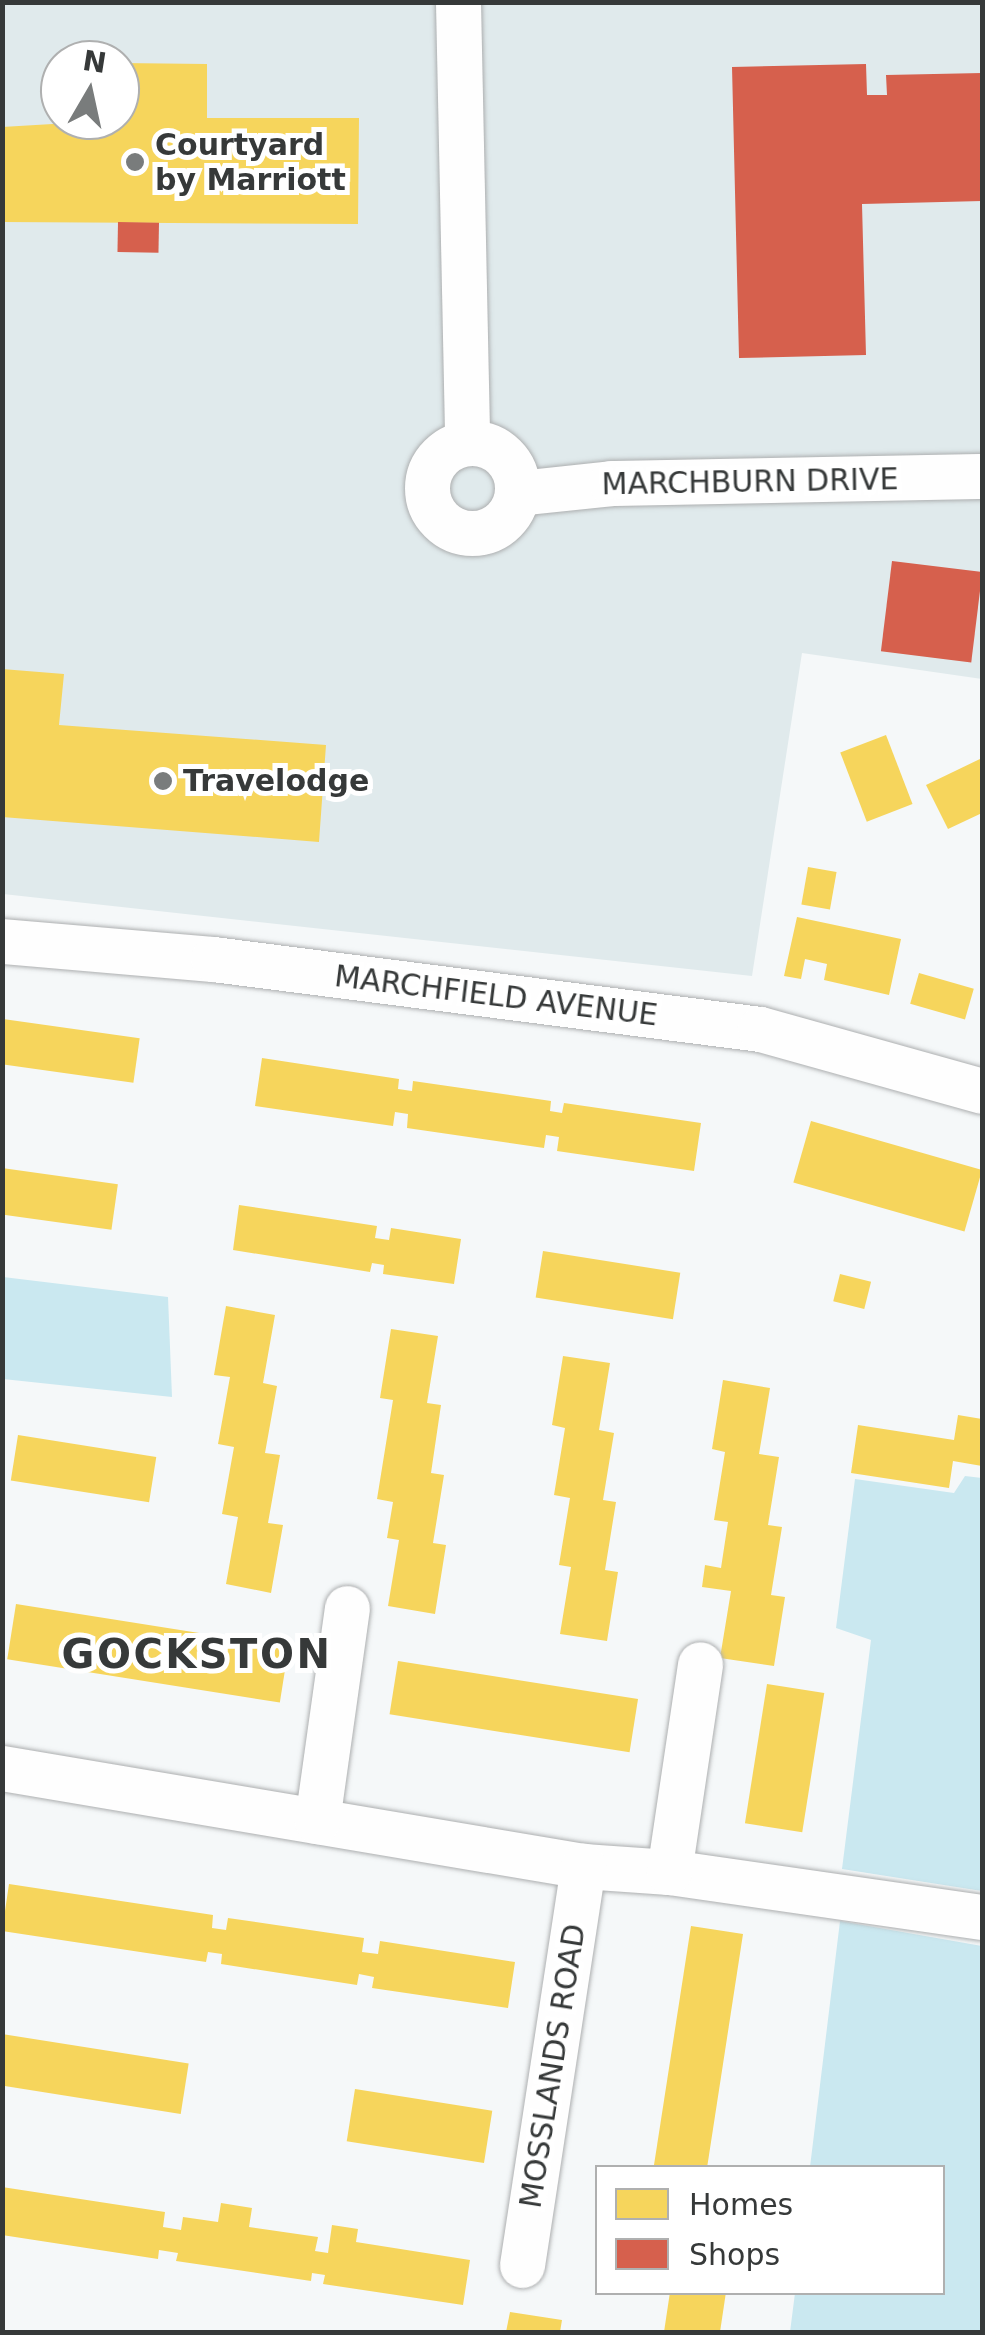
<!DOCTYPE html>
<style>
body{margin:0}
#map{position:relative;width:985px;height:2335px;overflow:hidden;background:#f5f8f9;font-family:"DejaVu Sans",sans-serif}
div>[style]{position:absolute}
.built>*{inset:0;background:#e0eaec}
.green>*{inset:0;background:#cae8f0}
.homes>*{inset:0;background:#f6d55c;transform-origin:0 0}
.shops>*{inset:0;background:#d6604d;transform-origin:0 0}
.roads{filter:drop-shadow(0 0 2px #adafb0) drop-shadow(0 0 2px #adafb0)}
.minor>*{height:45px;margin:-22.5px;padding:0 22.5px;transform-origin:22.5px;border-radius:22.5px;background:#fefefe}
.minor>.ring{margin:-22.5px;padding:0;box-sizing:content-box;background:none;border:45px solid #fefefe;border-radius:50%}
.dots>*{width:28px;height:28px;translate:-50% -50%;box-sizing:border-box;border:5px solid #fff;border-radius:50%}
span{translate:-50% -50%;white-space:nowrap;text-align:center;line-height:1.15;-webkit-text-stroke:10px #fff;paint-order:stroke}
.poi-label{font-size:30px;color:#363939;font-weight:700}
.left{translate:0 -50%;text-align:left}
.street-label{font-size:30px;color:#363939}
.district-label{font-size:40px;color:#363939;font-weight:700;letter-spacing:2.5px}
.frame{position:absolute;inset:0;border:5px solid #363939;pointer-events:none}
.legend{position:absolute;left:595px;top:2165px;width:350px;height:130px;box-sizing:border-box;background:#fff;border:2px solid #afb0b0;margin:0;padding:12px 18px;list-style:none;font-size:30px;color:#363939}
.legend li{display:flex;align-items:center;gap:20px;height:50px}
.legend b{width:50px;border:2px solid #afb0b0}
.north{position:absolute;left:40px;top:40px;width:100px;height:100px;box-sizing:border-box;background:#fff;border:2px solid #afb0b0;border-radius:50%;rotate:9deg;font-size:28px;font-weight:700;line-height:40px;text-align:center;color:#363939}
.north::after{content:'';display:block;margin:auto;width:35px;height:45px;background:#797c7c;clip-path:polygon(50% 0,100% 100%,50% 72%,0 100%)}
</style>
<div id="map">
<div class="built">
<i style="clip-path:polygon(evenodd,2px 3px,982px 3px,982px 679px,802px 653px,752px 976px,3px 894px,2px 3px,60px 60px,120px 60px,120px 120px,60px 120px,60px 60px)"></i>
</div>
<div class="green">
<i style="clip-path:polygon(3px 1277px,168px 1297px,172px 1397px,3px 1379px)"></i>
<i style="clip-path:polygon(965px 1476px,982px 1478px,982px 1891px,842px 1869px,871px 1640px,836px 1628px,855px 1479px,954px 1493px)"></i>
<i style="clip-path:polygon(840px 1921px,982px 1946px,982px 2332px,790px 2332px,795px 2293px,942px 2292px,942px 2168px,810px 2167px)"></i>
</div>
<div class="homes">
<i style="clip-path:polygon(120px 63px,207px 64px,207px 118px,359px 118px,358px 224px,2px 222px,2px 127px,120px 120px)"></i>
<i style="clip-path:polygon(2px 669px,64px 674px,59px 725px,326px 745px,319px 842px,2px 817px)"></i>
<i style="left:886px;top:735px;width:74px;height:49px;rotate:69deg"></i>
<i style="clip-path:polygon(982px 758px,982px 813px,948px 829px,926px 785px)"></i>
<i style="left:808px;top:867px;width:29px;height:38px;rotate:10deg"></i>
<i style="clip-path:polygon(797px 917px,901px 939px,889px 995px,824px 980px,827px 964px,805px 959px,801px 979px,784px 976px)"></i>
<i style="left:919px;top:973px;width:57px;height:32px;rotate:16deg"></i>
<i style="left:3px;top:1019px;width:138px;height:45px;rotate:8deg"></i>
<i style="clip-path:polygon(262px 1058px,399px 1079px,398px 1089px,412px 1091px,413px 1081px,551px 1101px,550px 1111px,562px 1113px,564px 1103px,701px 1123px,694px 1171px,557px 1151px,559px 1137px,546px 1135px,544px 1148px,407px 1128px,408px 1114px,395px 1112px,393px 1126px,255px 1106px)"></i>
<i style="left:811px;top:1121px;width:178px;height:64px;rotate:16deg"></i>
<i style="left:2px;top:1168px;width:117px;height:46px;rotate:8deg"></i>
<i style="clip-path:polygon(239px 1205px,377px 1226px,375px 1238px,389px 1240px,391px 1228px,461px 1239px,454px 1284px,383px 1274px,384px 1265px,372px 1263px,370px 1272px,233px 1250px)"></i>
<i style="left:543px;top:1251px;width:139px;height:47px;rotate:9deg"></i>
<i style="left:840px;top:1274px;width:32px;height:28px;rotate:14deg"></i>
<i style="clip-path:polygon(226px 1306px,275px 1315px,263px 1383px,277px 1386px,265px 1453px,280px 1455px,268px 1523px,283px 1525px,271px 1593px,226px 1584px,238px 1517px,222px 1514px,234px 1447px,218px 1444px,230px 1377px,214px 1375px)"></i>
<i style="clip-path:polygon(391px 1329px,438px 1336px,427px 1403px,441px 1405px,431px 1473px,444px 1475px,433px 1543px,446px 1545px,435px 1614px,388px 1606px,399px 1540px,387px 1538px,393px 1502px,377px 1499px,393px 1400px,380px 1398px)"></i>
<i style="clip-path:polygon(563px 1356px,610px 1363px,599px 1430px,614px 1433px,603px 1500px,616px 1502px,605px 1570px,618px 1572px,607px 1641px,560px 1634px,571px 1567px,559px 1565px,570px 1498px,554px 1495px,565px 1428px,552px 1425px)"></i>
<i style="clip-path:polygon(723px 1380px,770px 1388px,759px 1454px,779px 1457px,768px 1525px,782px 1527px,771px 1595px,785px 1597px,774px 1666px,720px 1658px,731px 1591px,702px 1587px,705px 1565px,721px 1568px,728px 1522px,714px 1520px,725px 1452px,712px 1449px)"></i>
<i style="clip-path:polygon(958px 1415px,982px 1419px,982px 1466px,953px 1461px,949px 1488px,851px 1473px,858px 1425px,954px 1440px)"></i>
<i style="left:18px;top:1435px;width:140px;height:46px;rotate:9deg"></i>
<i style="left:16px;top:1604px;width:276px;height:56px;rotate:9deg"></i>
<i style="left:398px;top:1661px;width:243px;height:54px;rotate:9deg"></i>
<i style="left:767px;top:1684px;width:58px;height:141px;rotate:9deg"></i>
<i style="clip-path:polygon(9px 1884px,213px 1915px,212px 1928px,226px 1930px,228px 1918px,364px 1938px,362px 1952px,378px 1954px,380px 1941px,515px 1962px,508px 2008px,372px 1988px,374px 1977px,359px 1974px,357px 1985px,221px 1964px,222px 1954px,208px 1952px,206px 1962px,2px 1931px)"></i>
<i style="clip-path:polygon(691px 1926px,743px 1934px,707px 2168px,672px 2168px,654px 2165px)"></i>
<i style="left:2px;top:2034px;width:189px;height:51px;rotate:9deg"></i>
<i style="left:355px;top:2089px;width:139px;height:53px;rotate:9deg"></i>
<i style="clip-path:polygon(2px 2187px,165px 2212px,163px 2227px,181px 2230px,183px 2217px,218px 2222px,221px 2203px,252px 2208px,249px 2227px,318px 2237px,315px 2251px,328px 2253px,332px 2225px,358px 2229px,356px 2242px,470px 2260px,463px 2305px,323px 2284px,325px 2275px,312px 2273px,311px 2281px,176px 2261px,178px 2253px,159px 2250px,158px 2259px,2px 2235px)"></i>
<i style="clip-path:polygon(670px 2292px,726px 2292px,720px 2332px,664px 2332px)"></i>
<i style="clip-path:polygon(510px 2312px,562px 2320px,560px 2332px,506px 2332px)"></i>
</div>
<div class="shops">
<i style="clip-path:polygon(866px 64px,867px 95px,887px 95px,886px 75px,982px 73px,982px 201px,862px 204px,866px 355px,739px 358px,732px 67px)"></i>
<i style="left:118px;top:222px;width:41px;height:30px;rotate:1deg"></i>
<i style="left:892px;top:561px;width:91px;height:91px;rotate:7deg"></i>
</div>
<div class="roads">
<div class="minor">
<i style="left:458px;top:2px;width:441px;rotate:88.8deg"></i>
<i class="ring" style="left:427px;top:443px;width:45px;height:45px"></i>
<i style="left:518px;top:493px;width:94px;rotate:-6.1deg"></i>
<i style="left:611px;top:483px;width:371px;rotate:-1.1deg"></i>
<i style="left:2px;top:941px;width:212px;rotate:4.9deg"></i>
<i style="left:213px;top:959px;width:551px;rotate:7.29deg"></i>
<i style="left:760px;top:1029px;width:230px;rotate:15.6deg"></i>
<i style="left:2px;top:1768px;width:589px;rotate:9.57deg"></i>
<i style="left:583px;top:1866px;width:86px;rotate:4deg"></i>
<i style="left:669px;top:1872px;width:316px;rotate:8.2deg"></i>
<i style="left:317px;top:1821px;width:215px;rotate:-82deg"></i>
<i style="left:669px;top:1872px;width:210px;rotate:-81.5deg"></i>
<i style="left:522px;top:2265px;width:404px;rotate:-81.3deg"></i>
</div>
</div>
<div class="dots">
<i style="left:135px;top:162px;background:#797c7c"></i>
<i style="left:163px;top:781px;background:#797c7c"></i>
</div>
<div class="poi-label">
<span class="left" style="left:155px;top:162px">Courtyard<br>by Marriott</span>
<span class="left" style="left:183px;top:781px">Travelodge</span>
</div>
<div class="street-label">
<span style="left:750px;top:482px;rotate:-1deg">MARCHBURN DRIVE</span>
<span style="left:496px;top:996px;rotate:7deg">MARCHFIELD AVENUE</span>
<span style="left:553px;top:2066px;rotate:-81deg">MOSSLANDS ROAD</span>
</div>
<div class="district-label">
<span style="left:197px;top:1654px">GOCKSTON</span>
</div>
<div class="frame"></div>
<ul class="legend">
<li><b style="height:28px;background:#f6d55c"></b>Homes</li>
<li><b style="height:28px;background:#d6604d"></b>Shops</li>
</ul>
<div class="north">N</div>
</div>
